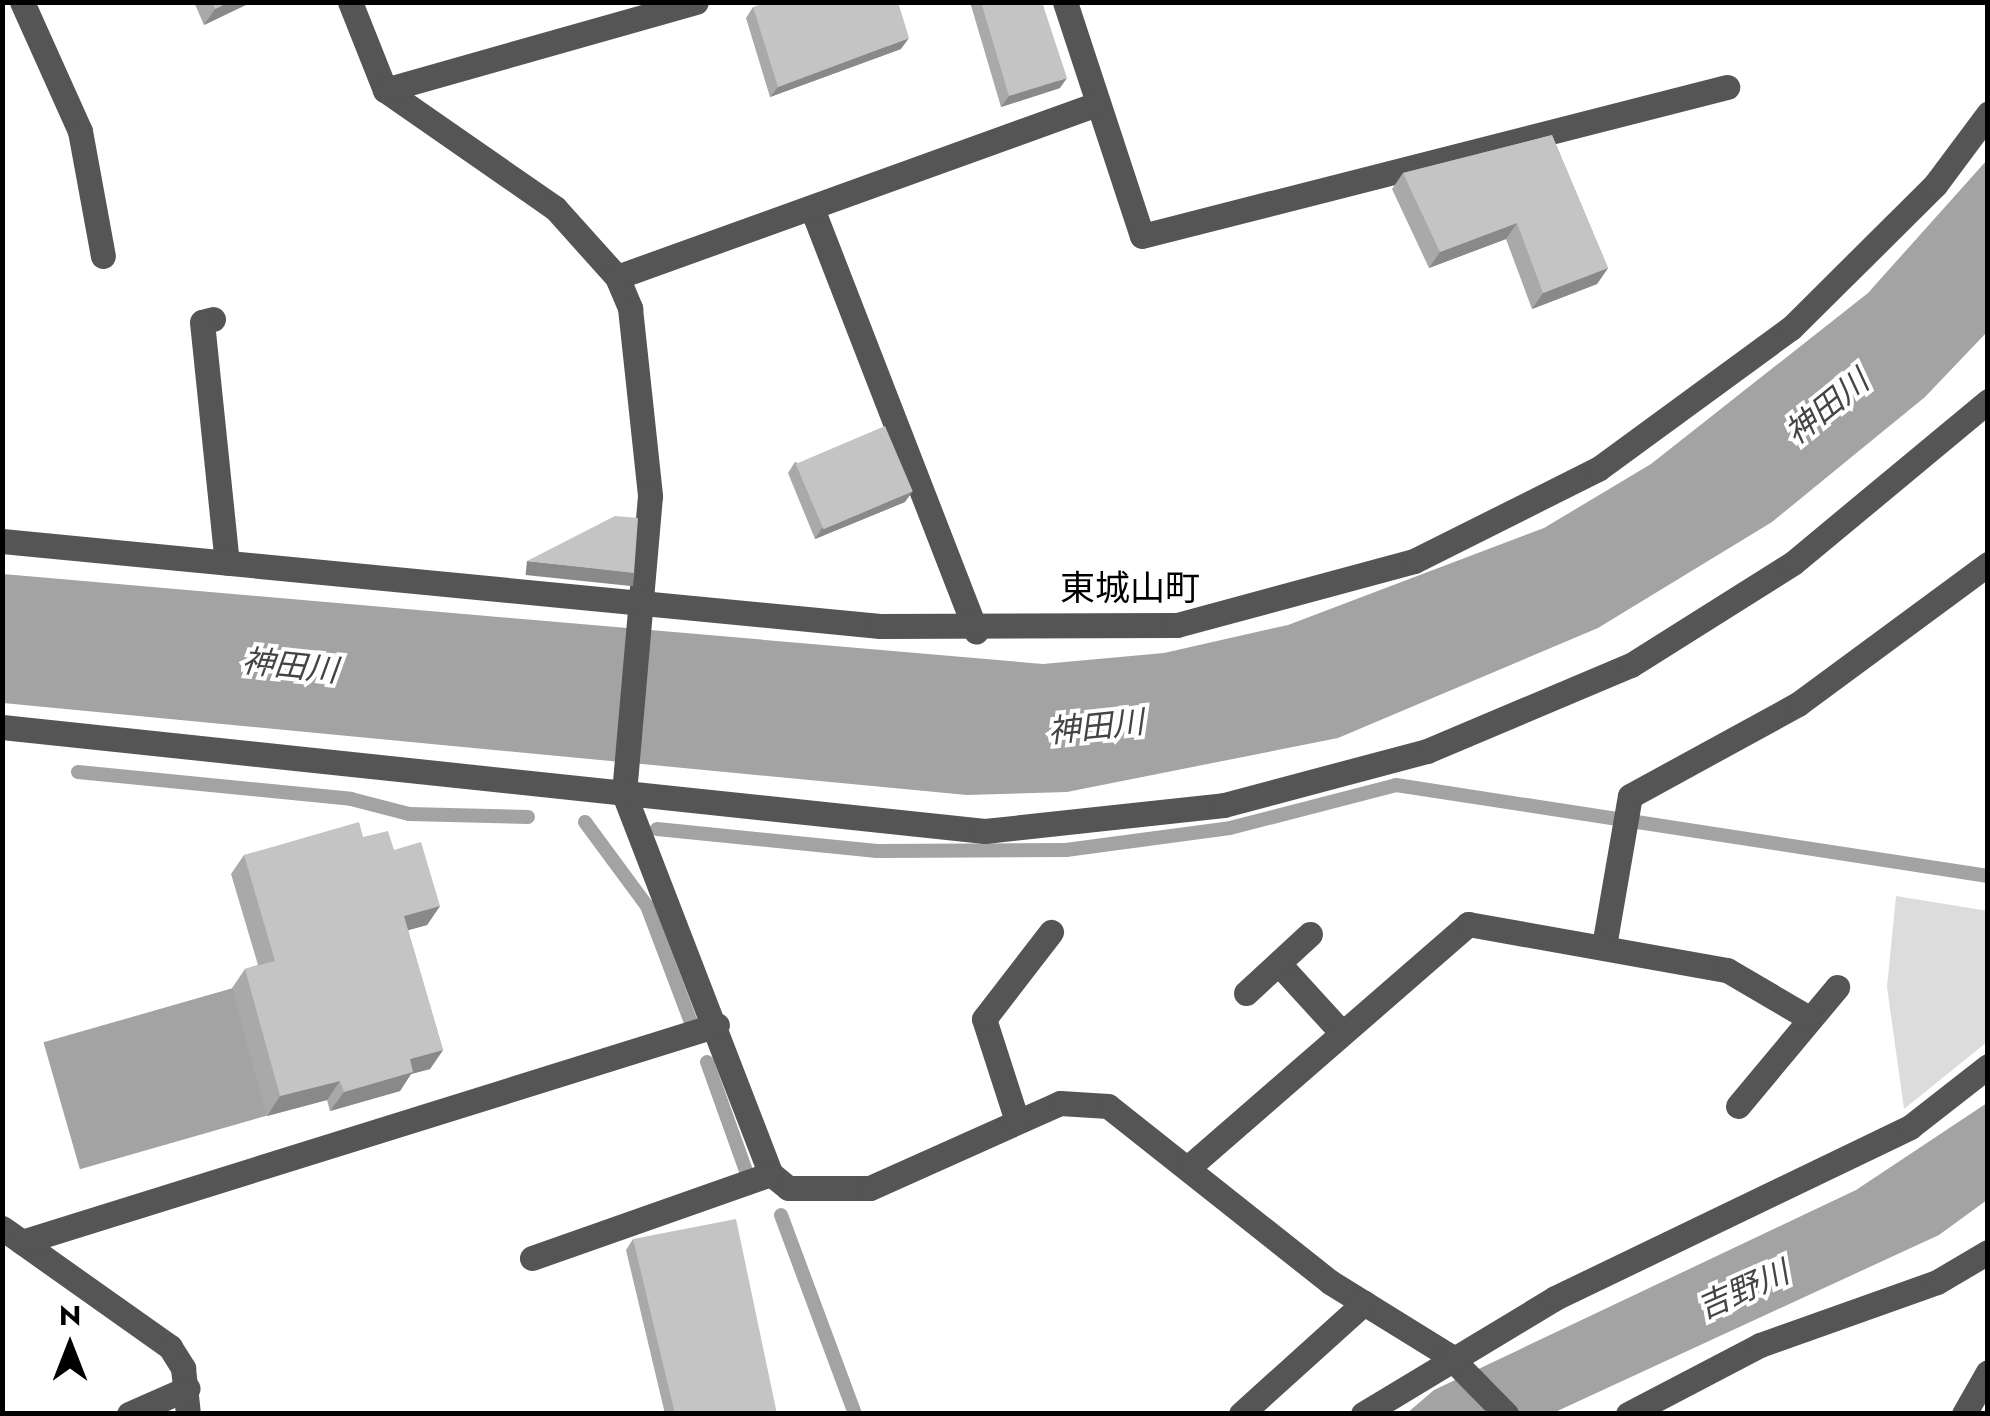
<!DOCTYPE html>
<meta charset="utf-8">
<style>
body{margin:0}
#map{position:relative;width:1990px;height:1416px;overflow:hidden;background:#fff;font-family:Jost,"Noto Sans JP",sans-serif}
div>[style]{position:absolute}
.green>*{inset:0;background:#dcdcdc}
.water>*{inset:0;background:#a3a3a3;transform-origin:0 0}
.stream>*{height:14px;margin:-7px;padding:0 7px;transform-origin:7px;border-radius:7px;background:#a3a3a3}
.minor>*{height:25px;margin:-12.5px;padding:0 12.5px;transform-origin:12.5px;border-radius:12.5px;background:#555}
.wall>*{inset:0;background:#a9a9a9}
.shaded-wall>*{inset:0;background:#898989;transform-origin:0 0}
.building>*{inset:0;background:#c4c4c4;transform-origin:0 0}
span{translate:-50% -50%;white-space:nowrap;text-align:center;line-height:1.15;-webkit-text-stroke:8px #fff;paint-order:stroke}
.water-label{font-size:32px;color:#444;font-style:italic}
.quarter-label{font-size:35px;color:#000}
.frame{position:absolute;inset:0;border:5px solid #000;pointer-events:none}
.north{position:absolute;left:20px;top:1296px;width:100px;height:100px;-webkit-text-stroke:8px #fff;paint-order:stroke;rotate:0deg;font-size:28px;font-weight:700;line-height:40px;text-align:center;color:#000}
.north::after{content:'';display:block;margin:auto;width:35px;height:45px;background:#000;clip-path:polygon(50% 0,100% 100%,50% 72%,0 100%)}
</style>
<div id="map">
<div class="green">
<i style="clip-path:polygon(1896px 896px,1988px 911px,1987px 1042px,1904px 1109px,1887px 987px)"></i>
</div>
<div class="water">
<i style="clip-path:polygon(1987px 160px,1987px 332px,1925px 397px,1772px 522px,1598px 628px,1338px 738px,1067px 792px,967px 795px,3px 703px,3px 574px,1043px 664px,1164px 653px,1288px 625px,1544px 528px,1651px 464px,1868px 293px)"></i>
<i style="left:254px;top:982px;width:132px;height:219px;rotate:74deg"></i>
<i style="clip-path:polygon(1987px 1103px,1987px 1200px,1939px 1235px,1553px 1413px,1406px 1414px,1434px 1390px,1856px 1190px)"></i>
</div>
<div class="stream">
<i style="left:78px;top:772px;width:274px;rotate:5.6deg"></i>
<i style="left:351px;top:799px;width:60px;rotate:14.5deg"></i>
<i style="left:409px;top:814px;width:119px;rotate:1.4deg"></i>
<i style="left:585px;top:822px;width:104px;rotate:53.6deg"></i>
<i style="left:647px;top:906px;width:130px;rotate:69.3deg"></i>
<i style="left:657px;top:829px;width:221px;rotate:5.7deg"></i>
<i style="left:877px;top:851px;width:189px;rotate:-0.3deg"></i>
<i style="left:1066px;top:850px;width:165px;rotate:-7.6deg"></i>
<i style="left:1230px;top:828px;width:171px;rotate:-14.5deg"></i>
<i style="left:1396px;top:785px;width:599px;rotate:8.74deg"></i>
<i style="left:707px;top:1062px;width:116px;rotate:70.3deg"></i>
<i style="left:781px;top:1215px;width:212px;rotate:69.6deg"></i>
</div>
<div class="minor">
<i style="left:22px;top:2px;width:141px;rotate:65.8deg"></i>
<i style="left:80px;top:131px;width:127px;rotate:79.6deg"></i>
<i style="left:350px;top:2px;width:95px;rotate:68.3deg"></i>
<i style="left:385px;top:90px;width:207px;rotate:34.8deg"></i>
<i style="left:555px;top:208px;width:93px;rotate:48.1deg"></i>
<i style="left:617px;top:277px;width:34px;rotate:67deg"></i>
<i style="left:630px;top:308px;width:189px;rotate:83.9deg"></i>
<i style="left:650px;top:496px;width:299px;rotate:95deg"></i>
<i style="left:624px;top:794px;width:407px;rotate:68.9deg"></i>
<i style="left:771px;top:1174px;width:22px;rotate:39deg"></i>
<i style="left:788px;top:1188px;width:82px"></i>
<i style="left:870px;top:1188px;width:208px;rotate:-24.1deg"></i>
<i style="left:1060px;top:1103px;width:48px;rotate:3.6deg"></i>
<i style="left:1108px;top:1106px;width:283px;rotate:38.4deg"></i>
<i style="left:1330px;top:1282px;width:139px;rotate:31.7deg"></i>
<i style="left:1448px;top:1355px;width:83px;rotate:45.5deg"></i>
<i style="left:1065px;top:2px;width:246px;rotate:71.8deg"></i>
<i style="left:1142px;top:236px;width:604px;rotate:-14.29deg"></i>
<i style="left:385px;top:90px;width:323px;rotate:-15.8deg"></i>
<i style="left:813px;top:211px;width:451px;rotate:68.8deg"></i>
<i style="left:617px;top:277px;width:510px;rotate:-19.82deg"></i>
<i style="left:213px;top:319px;width:11px;rotate:165deg"></i>
<i style="left:202px;top:322px;width:242px;rotate:84.1deg"></i>
<i style="left:2px;top:541px;width:882px;rotate:5.53deg"></i>
<i style="left:880px;top:626px;width:297px;rotate:-0.2deg"></i>
<i style="left:1177px;top:625px;width:245px;rotate:-15.1deg"></i>
<i style="left:1414px;top:561px;width:206px;rotate:-26.6deg"></i>
<i style="left:1598px;top:469px;width:239px;rotate:-36.2deg"></i>
<i style="left:1791px;top:328px;width:203px;rotate:-44.8deg"></i>
<i style="left:1935px;top:185px;width:89px;rotate:-53.3deg"></i>
<i style="left:2px;top:727px;width:988px;rotate:6.04deg"></i>
<i style="left:985px;top:831px;width:240px;rotate:-6.2deg"></i>
<i style="left:1224px;top:805px;width:210px;rotate:-14.9deg"></i>
<i style="left:1427px;top:751px;width:221px;rotate:-22.9deg"></i>
<i style="left:1631px;top:665px;width:191px;rotate:-32.2deg"></i>
<i style="left:1793px;top:563px;width:254px;rotate:-39.7deg"></i>
<i style="left:1604px;top:946px;width:152px;rotate:-80.2deg"></i>
<i style="left:1630px;top:796px;width:192px;rotate:-28.7deg"></i>
<i style="left:1798px;top:704px;width:236px;rotate:-36.4deg"></i>
<i style="left:1279px;top:964px;width:93px;rotate:47.6deg"></i>
<i style="left:1246px;top:993px;width:87px;rotate:-42.7deg"></i>
<i style="left:1738px;top:1106px;width:155px;rotate:-50.2deg"></i>
<i style="left:1017px;top:1121px;width:107px;rotate:-107.9deg"></i>
<i style="left:984px;top:1019px;width:110px;rotate:-52.4deg"></i>
<i style="left:1190px;top:1166px;width:369px;rotate:-41deg"></i>
<i style="left:1468px;top:924px;width:263px;rotate:10.1deg"></i>
<i style="left:1727px;top:970px;width:93px;rotate:30.4deg"></i>
<i style="left:2px;top:1228px;width:206px;rotate:35.3deg"></i>
<i style="left:170px;top:1347px;width:25px;rotate:58deg"></i>
<i style="left:183px;top:1368px;width:46px;rotate:83.8deg"></i>
<i style="left:22px;top:1242px;width:728px;rotate:-17.34deg"></i>
<i style="left:532px;top:1258px;width:253px;rotate:-19.4deg"></i>
<i style="left:129px;top:1414px;width:64px;rotate:-23.8deg"></i>
<i style="left:1241px;top:1414px;width:166px;rotate:-42.1deg"></i>
<i style="left:1363px;top:1414px;width:224px;rotate:-31.1deg"></i>
<i style="left:1555px;top:1298px;width:394px;rotate:-25.7deg"></i>
<i style="left:1910px;top:1127px;width:99px;rotate:-38deg"></i>
<i style="left:1628px;top:1414px;width:149px;rotate:-27.6deg"></i>
<i style="left:1760px;top:1345px;width:188px;rotate:-19.6deg"></i>
<i style="left:1937px;top:1282px;width:59px;rotate:-30.5deg"></i>
<i style="left:1964px;top:1414px;width:48px;rotate:-60.3deg"></i>
</div>
<div class="wall">
<i style="clip-path:polygon(194px 2px,252px 2px,204px 25px)"></i>
<i style="clip-path:polygon(970px 2px,1044px 2px,1043px 5px,1060px 88px,1001px 107px)"></i>
<i style="clip-path:polygon(753px 7px,901px 49px,770px 97px,746px 18px)"></i>
<i style="clip-path:polygon(1552px 135px,1608px 268px,1597px 284px,1532px 309px,1506px 239px,1429px 268px,1392px 189px,1403px 173px)"></i>
<i style="clip-path:polygon(795px 462px,905px 502px,815px 539px,788px 473px)"></i>
<i style="clip-path:polygon(363px 837px,394px 850px,440px 906px,427px 925px,408px 930px,443px 1050px,430px 1069px,411px 1074px,400px 1091px,330px 1111px,327px 1100px,267px 1116px,232px 988px,245px 969px,258px 965px,231px 874px,244px 855px)"></i>
<i style="clip-path:polygon(633px 1239px,777px 1414px,665px 1414px,626px 1250px)"></i>
</div>
<div class="shaded-wall">
<i style="clip-path:polygon(230px 2px,252px 2px,204px 25px,215px 9px)"></i>
<i style="clip-path:polygon(909px 38px,901px 49px,770px 97px,778px 87px)"></i>
<i style="clip-path:polygon(1067px 78px,1060px 88px,1001px 107px,1009px 96px)"></i>
<i style="clip-path:polygon(1517px 223px,1506px 239px,1429px 268px,1440px 252px)"></i>
<i style="clip-path:polygon(1608px 268px,1597px 284px,1532px 309px,1543px 293px)"></i>
<i style="clip-path:polygon(913px 491px,905px 502px,815px 539px,822px 528px)"></i>
<i style="left:527px;top:561px;width:108px;height:14px;rotate:6deg"></i>
<i style="clip-path:polygon(440px 906px,427px 925px,391px 935px,404px 916px)"></i>
<i style="clip-path:polygon(443px 1050px,430px 1069px,411px 1074px,400px 1091px,330px 1111px,344px 1092px,410px 1059px)"></i>
<i style="clip-path:polygon(340px 1081px,327px 1100px,267px 1116px,280px 1096px)"></i>
</div>
<div class="building">
<i style="clip-path:polygon(212px 2px,230px 2px,215px 9px)"></i>
<i style="clip-path:polygon(768px 2px,898px 2px,909px 38px,778px 87px,753px 7px)"></i>
<i style="clip-path:polygon(981px 2px,1042px 2px,1067px 78px,1009px 96px)"></i>
<i style="clip-path:polygon(1552px 135px,1608px 268px,1543px 293px,1517px 223px,1440px 252px,1403px 173px)"></i>
<i style="left:885px;top:426px;width:71px;height:97px;rotate:67deg"></i>
<i style="clip-path:polygon(615px 516px,638px 518px,634px 573px,527px 561px)"></i>
<i style="clip-path:polygon(359px 822px,363px 837px,388px 831px,394px 850px,421px 842px,440px 906px,404px 916px,443px 1050px,410px 1059px,413px 1072px,344px 1092px,340px 1081px,280px 1096px,245px 969px,275px 961px,244px 855px)"></i>
<i style="clip-path:polygon(736px 1219px,777px 1414px,675px 1414px,633px 1239px)"></i>
</div>
<div class="water-label">
<span style="left:1827px;top:407px;rotate:-39deg">神田川</span>
<span style="left:290px;top:666px;rotate:6deg">神田川</span>
<span style="left:1096px;top:727px;rotate:-6deg">神田川</span>
<span style="left:1743px;top:1290px;rotate:-24deg">吉野川</span>
</div>
<div class="quarter-label">
<span style="left:1130px;top:588px">東城山町</span>
</div>
<div class="frame"></div>
<div class="north">N</div>
</div>
